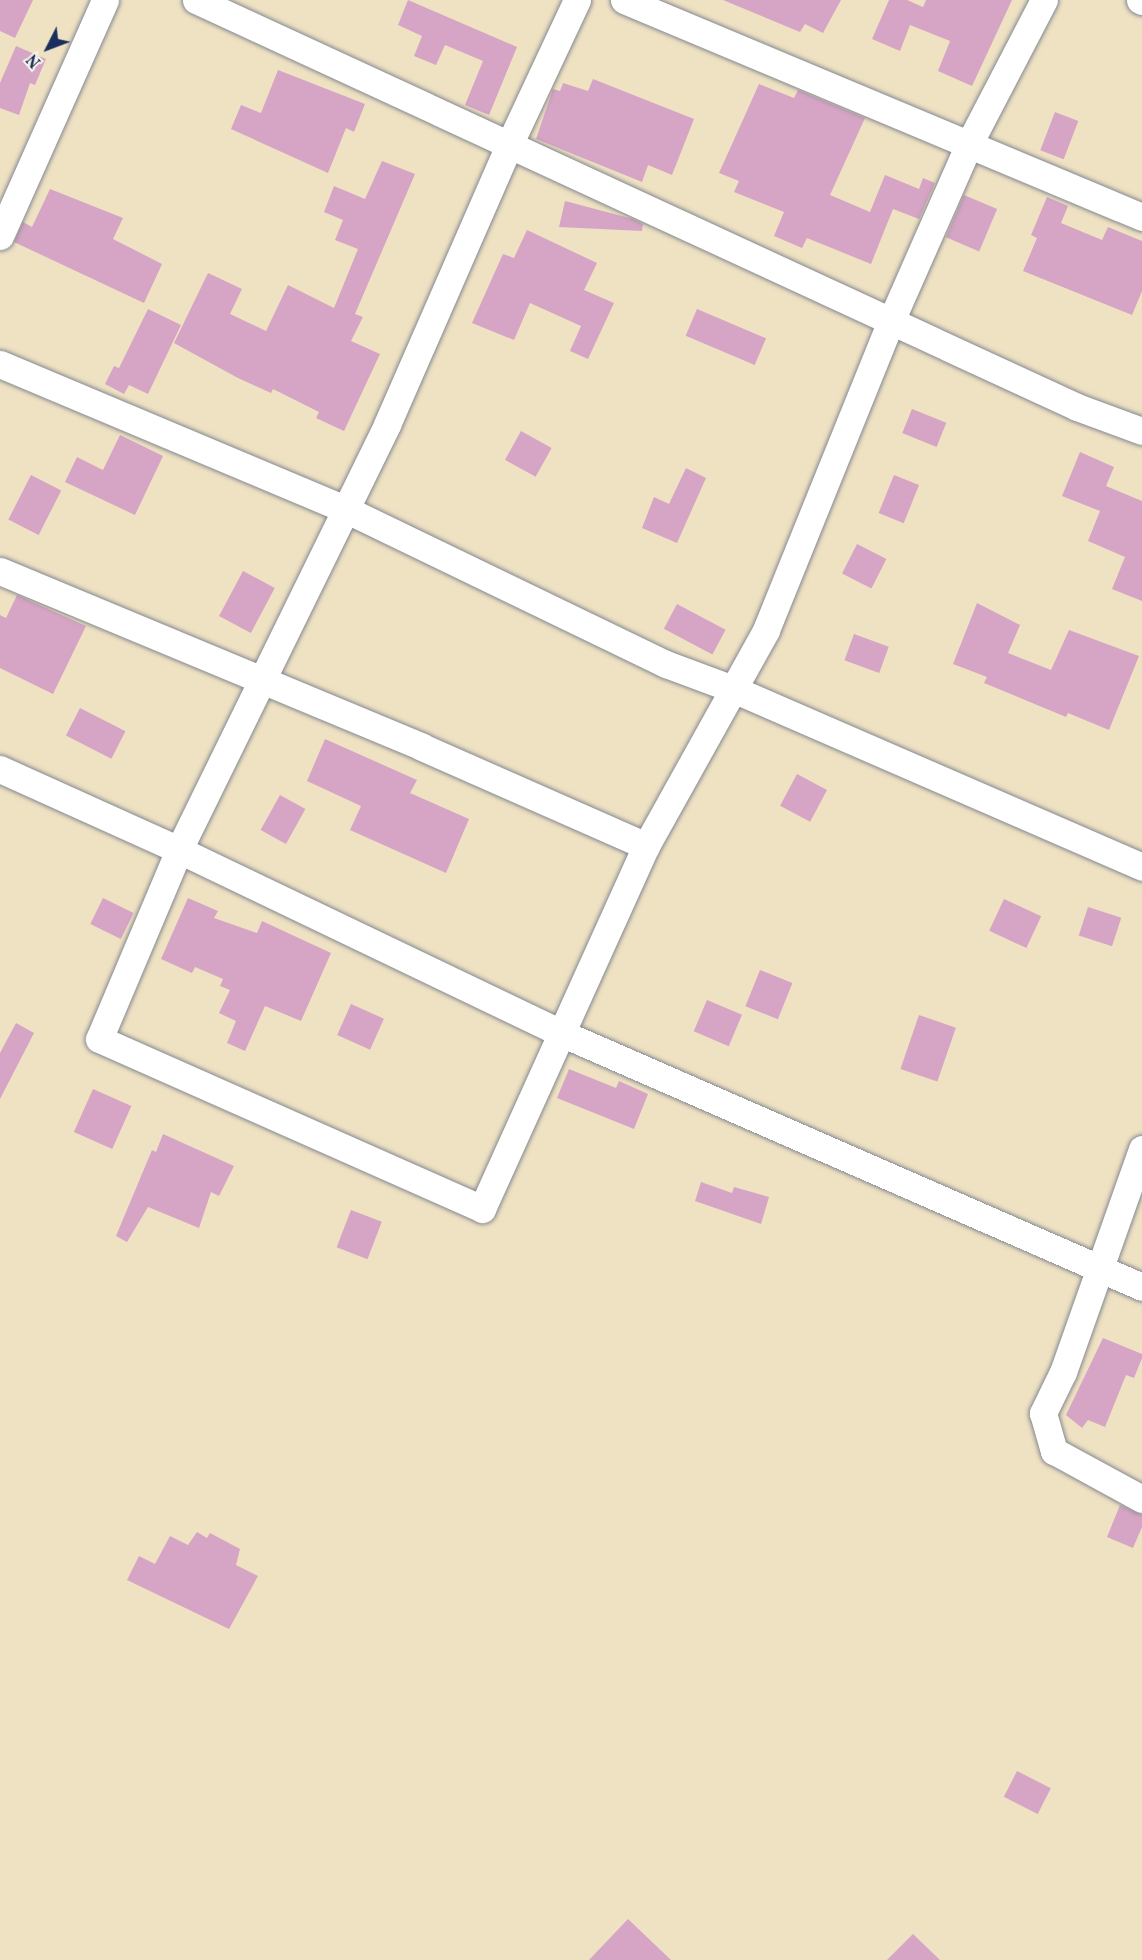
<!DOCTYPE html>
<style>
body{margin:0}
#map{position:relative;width:1142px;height:1960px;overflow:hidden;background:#efe2c3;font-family:Vollkorn,serif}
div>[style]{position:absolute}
.building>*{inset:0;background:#d6a4c4;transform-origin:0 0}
.roads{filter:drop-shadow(0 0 2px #858890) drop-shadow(0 0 2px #858890)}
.street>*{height:27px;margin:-13.5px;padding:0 13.5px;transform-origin:13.5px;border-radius:13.5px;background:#fff}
span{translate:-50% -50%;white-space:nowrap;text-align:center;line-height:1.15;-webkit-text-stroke:4.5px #f7f3e8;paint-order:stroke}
.north{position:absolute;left:18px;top:18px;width:60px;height:60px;-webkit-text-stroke:4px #f7f3e8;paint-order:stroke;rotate:228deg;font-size:16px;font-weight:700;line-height:24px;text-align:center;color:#1b2f5e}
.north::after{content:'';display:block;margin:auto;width:21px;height:27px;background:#1b2f5e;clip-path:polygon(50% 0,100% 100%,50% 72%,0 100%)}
</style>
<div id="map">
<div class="building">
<i style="clip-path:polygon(0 0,33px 0,15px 38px,0 31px)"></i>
<i style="clip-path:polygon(408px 0,517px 47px,489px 115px,465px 105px,483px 61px,445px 45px,436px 65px,414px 56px,422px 36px,398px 25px)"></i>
<i style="clip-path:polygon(723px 0,841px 0,823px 33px,805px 24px,800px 32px)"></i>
<i style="clip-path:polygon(889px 0,907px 0,923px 7px,926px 0,1012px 0,972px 86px,938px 71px,950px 41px,910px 25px,900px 51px,872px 39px)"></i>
<i style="clip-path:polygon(16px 46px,46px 59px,35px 85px,30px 83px,19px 115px,0 108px,0 83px)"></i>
<i style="clip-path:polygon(278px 70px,365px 104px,354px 132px,346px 128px,328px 173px,231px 129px,241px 105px,261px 113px)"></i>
<i style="clip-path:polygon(593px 79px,694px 119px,672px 175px,648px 165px,642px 182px,536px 139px,553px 89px,560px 91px,563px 83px,588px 91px)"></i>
<i style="clip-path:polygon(759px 84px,794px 98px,798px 90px,865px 118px,830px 195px,870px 212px,885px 175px,919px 189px,923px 178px,935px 183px,919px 219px,893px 209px,871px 264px,807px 238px,802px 248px,774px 236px,784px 212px,734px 192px,739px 181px,719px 173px)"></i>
<i style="left:1055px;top:112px;width:25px;height:41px;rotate:21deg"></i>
<i style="clip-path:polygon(382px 161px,415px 174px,355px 314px,363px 317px,351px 341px,380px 354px,344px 431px,316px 418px,319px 412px,273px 389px,271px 393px,238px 378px,174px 343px,208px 273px,242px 289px,230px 314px,266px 331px,288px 285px,334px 308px,358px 249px,335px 240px,343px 220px,324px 212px,334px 186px,365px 199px)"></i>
<i style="clip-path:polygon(50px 189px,123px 218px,113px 239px,162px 264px,144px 303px,14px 242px,23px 222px,32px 227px)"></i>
<i style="left:964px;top:195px;width:36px;height:46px;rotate:23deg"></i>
<i style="clip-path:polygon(1047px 197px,1068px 206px,1061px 223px,1102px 240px,1108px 227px,1142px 241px,1142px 291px,1132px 315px,1023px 271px,1037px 238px,1031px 235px)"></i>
<i style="clip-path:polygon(565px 201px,633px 219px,643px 224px,642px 231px,559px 227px)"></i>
<i style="clip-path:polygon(527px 230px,597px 263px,584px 290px,614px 303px,588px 359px,570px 351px,581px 326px,530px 303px,514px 340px,472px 323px,503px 254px,514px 258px)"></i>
<i style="clip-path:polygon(148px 309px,181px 325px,148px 394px,129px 385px,124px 394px,105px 384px,114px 366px,119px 368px)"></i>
<i style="left:697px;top:309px;width:75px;height:29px;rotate:23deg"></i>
<i style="left:912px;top:409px;width:37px;height:26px;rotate:22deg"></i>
<i style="left:521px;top:431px;width:35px;height:33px;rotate:29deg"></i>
<i style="clip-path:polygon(120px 435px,163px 456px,135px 515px,65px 482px,77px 457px,103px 470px)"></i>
<i style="clip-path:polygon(1080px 452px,1114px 467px,1106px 486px,1142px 501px,1142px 601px,1112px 589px,1125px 557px,1088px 541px,1100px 511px,1062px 496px)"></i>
<i style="clip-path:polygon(686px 468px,706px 478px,677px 543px,642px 528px,654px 497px,669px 504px)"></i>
<i style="left:31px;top:475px;width:34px;height:50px;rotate:27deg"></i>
<i style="left:894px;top:475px;width:27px;height:41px;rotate:22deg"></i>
<i style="left:857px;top:544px;width:33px;height:33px;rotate:27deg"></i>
<i style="left:243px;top:571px;width:36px;height:51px;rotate:28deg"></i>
<i style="clip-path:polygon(17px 595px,86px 626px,53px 694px,0 668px,0 615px,6px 618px)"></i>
<i style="clip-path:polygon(977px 603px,1020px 625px,1008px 653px,1051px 670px,1069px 630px,1139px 656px,1109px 730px,1068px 713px,1066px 717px,984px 683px,987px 677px,953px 664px)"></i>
<i style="left:677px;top:604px;width:55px;height:28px;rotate:28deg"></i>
<i style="left:854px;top:634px;width:37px;height:28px;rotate:20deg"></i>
<i style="left:80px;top:708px;width:51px;height:31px;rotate:27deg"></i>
<i style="clip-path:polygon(325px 739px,417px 780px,410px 793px,469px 819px,446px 873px,350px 830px,361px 806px,307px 781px)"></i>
<i style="left:797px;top:774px;width:34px;height:36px;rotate:28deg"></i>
<i style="left:280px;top:795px;width:29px;height:40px;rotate:29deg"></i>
<i style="left:103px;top:898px;width:34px;height:29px;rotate:26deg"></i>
<i style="clip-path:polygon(188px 898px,218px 911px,214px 918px,257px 933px,262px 921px,331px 953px,301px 1021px,265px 1006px,245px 1051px,227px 1043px,236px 1021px,219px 1013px,230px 990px,220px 986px,223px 979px,195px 967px,192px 973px,161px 959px)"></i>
<i style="left:1004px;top:899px;width:41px;height:35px;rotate:25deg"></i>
<i style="left:1088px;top:907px;width:35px;height:30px;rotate:18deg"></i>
<i style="left:760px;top:970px;width:35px;height:39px;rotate:22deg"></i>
<i style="left:707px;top:1000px;width:38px;height:34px;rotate:23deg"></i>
<i style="left:351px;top:1004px;width:36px;height:34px;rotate:24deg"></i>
<i style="left:919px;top:1015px;width:39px;height:57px;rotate:19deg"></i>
<i style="clip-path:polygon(16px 1023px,34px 1033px,0 1099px,0 1053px)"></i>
<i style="clip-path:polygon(569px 1069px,616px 1088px,619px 1081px,648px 1094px,634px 1129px,557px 1098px)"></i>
<i style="left:93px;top:1089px;width:42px;height:47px;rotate:24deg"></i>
<i style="clip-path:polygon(163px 1134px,234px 1166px,219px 1196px,211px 1192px,199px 1228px,148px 1207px,127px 1242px,116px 1236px,152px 1150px,156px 1152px)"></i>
<i style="clip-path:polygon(701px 1182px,732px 1193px,734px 1187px,769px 1197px,761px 1224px,695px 1201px)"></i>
<i style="left:351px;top:1210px;width:33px;height:40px;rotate:21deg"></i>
<i style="clip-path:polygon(1103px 1338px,1142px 1354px,1142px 1358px,1134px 1378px,1126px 1375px,1105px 1427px,1088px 1420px,1082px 1428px,1066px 1415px)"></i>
<i style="clip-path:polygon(1120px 1505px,1142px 1515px,1142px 1527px,1133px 1548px,1107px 1537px)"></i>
<i style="clip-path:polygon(197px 1532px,207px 1538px,210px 1533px,240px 1549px,236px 1565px,258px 1576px,229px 1629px,127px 1580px,139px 1556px,155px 1564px,170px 1536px,188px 1545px)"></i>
<i style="left:1017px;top:1771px;width:38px;height:29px;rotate:27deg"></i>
<i style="clip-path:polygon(628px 1919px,671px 1960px,589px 1960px)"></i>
<i style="clip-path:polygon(913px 1934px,940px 1960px,887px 1960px)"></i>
</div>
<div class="roads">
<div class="street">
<i style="left:196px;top:0;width:970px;rotate:24.8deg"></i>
<i style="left:1077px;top:407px;width:69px;rotate:20.3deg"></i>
<i style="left:577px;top:0;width:158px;rotate:115.1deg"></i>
<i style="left:510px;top:143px;width:308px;rotate:113.6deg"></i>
<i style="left:387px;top:425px;width:473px;rotate:116.1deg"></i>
<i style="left:179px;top:850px;width:205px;rotate:112.9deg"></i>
<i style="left:99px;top:1039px;width:419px;rotate:23.9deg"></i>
<i style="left:482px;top:1209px;width:398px;rotate:-65.7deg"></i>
<i style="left:646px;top:846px;width:247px;rotate:-60.9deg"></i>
<i style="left:766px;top:630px;width:333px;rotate:-68deg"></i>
<i style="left:891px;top:321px;width:196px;rotate:-66.2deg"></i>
<i style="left:970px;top:142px;width:160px;rotate:-62.5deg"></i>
<i style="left:624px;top:0;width:562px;rotate:22.73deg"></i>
<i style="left:1140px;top:0;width:2px;rotate:27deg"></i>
<i style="left:0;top:236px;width:258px;rotate:-66deg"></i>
<i style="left:0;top:364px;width:376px;rotate:22.8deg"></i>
<i style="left:347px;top:510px;width:354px;rotate:25.8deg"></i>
<i style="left:666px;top:664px;width:72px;rotate:20.5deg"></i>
<i style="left:733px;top:689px;width:446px;rotate:23.5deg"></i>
<i style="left:0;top:571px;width:457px;rotate:22.6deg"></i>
<i style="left:422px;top:747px;width:245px;rotate:23.8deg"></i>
<i style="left:0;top:769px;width:196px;rotate:24.3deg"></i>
<i style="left:179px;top:850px;width:424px;rotate:25.6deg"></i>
<i style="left:561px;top:1033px;width:634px;rotate:23.61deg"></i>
<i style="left:1142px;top:1149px;width:237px;rotate:109.5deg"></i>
<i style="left:1063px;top:1372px;width:46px;rotate:116deg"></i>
<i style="left:1043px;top:1413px;width:40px;rotate:74deg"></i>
<i style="left:1054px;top:1451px;width:100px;rotate:28.6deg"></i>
</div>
</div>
<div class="north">N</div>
</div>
